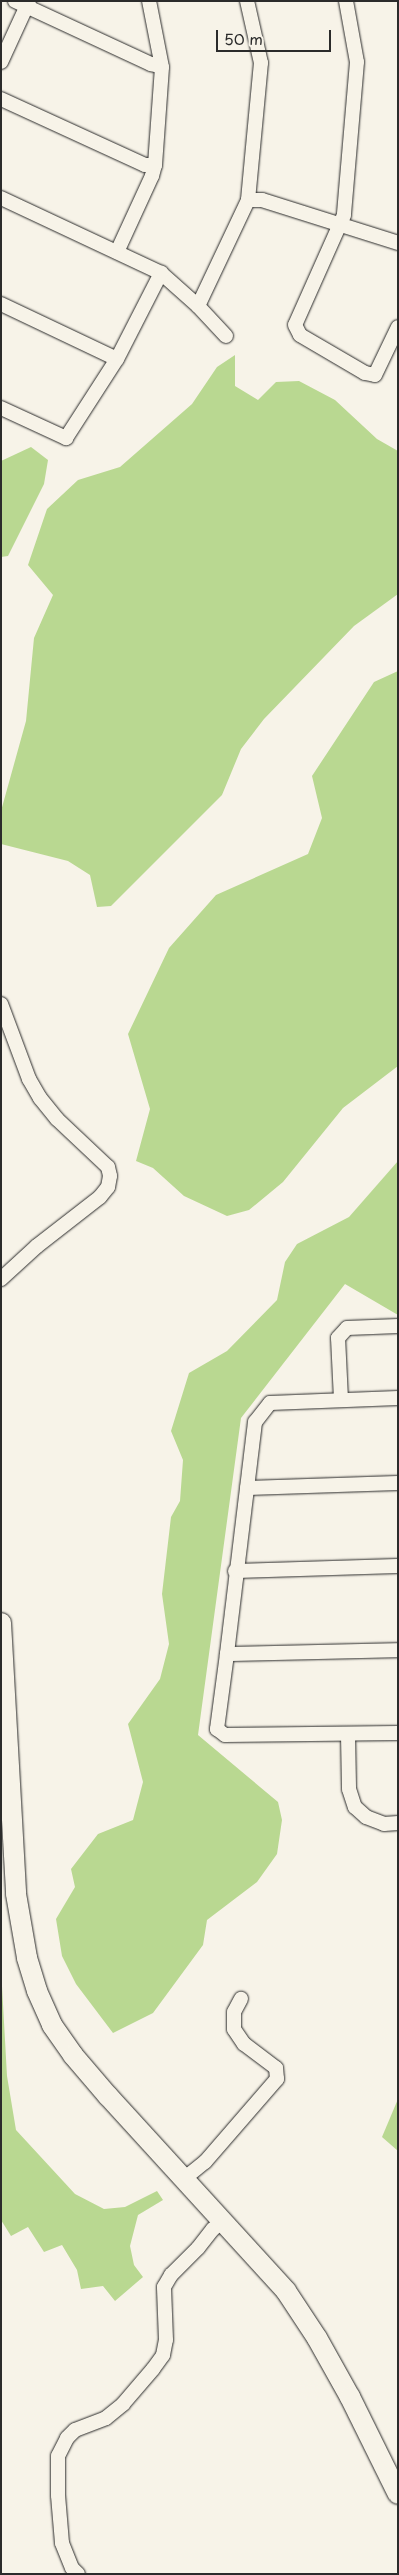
<!DOCTYPE html>
<style>
body{margin:0}
#map{position:relative;width:399px;height:2575px;overflow:hidden;background:#f7f3e8;font-family:"Playpen Sans",sans-serif}
div>[style]{position:absolute}
.green>*{inset:0;background:#b9d891}
.roads{filter:drop-shadow(0 0 1px #2b2b2b) drop-shadow(0 0 1px #2b2b2b)}
.street>*{height:14px;margin:-7px;padding:0 7px;transform-origin:7px;border-radius:7px;background:#f7f3e8}
.secondary>*{height:20px;margin:-10px;padding:0 10px;transform-origin:10px;border-radius:10px;background:#f7f3e8}
span{translate:-50% -50%;white-space:nowrap;text-align:center;line-height:1.15;-webkit-text-stroke:5px #f7f3e8;paint-order:stroke}
.frame{position:absolute;inset:0;border:2px solid #2b2b2b;pointer-events:none}
.scale{position:absolute;left:216px;top:30px;width:115px;height:22px;box-sizing:border-box;border:2px solid #2b2b2b;border-top:0;padding-left:6px;font-size:15px;line-height:18px;white-space:nowrap;color:#2b2b2b;-webkit-text-stroke:4px #f7f3e8;paint-order:stroke}
</style>
<div id="map">
<div class="green">
<i style="clip-path:polygon(235px 355px,235px 386px,258px 400px,276px 382px,299px 381px,335px 400px,377px 439px,398px 451px,398px 594px,354px 626px,264px 719px,241px 749px,222px 795px,111px 906px,97px 907px,90px 875px,68px 861px,1px 844px,1px 811px,26px 721px,34px 638px,53px 595px,28px 565px,47px 509px,78px 480px,120px 467px,192px 404px,217px 367px)"></i>
<i style="clip-path:polygon(31px 447px,48px 460px,44px 484px,8px 556px,1px 557px,1px 461px)"></i>
<i style="clip-path:polygon(398px 671px,398px 1066px,343px 1108px,283px 1182px,249px 1210px,227px 1216px,184px 1196px,153px 1168px,136px 1161px,150px 1109px,128px 1034px,169px 948px,216px 895px,308px 854px,322px 818px,312px 776px,374px 682px)"></i>
<i style="clip-path:polygon(398px 1161px,398px 1315px,345px 1284px,241px 1418px,198px 1735px,278px 1802px,282px 1820px,277px 1854px,257px 1882px,207px 1920px,203px 1945px,153px 2013px,113px 2033px,76px 1984px,62px 1956px,56px 1919px,75px 1887px,71px 1869px,98px 1834px,133px 1820px,143px 1782px,128px 1724px,160px 1679px,169px 1644px,162px 1594px,171px 1517px,180px 1501px,183px 1460px,171px 1431px,189px 1373px,227px 1351px,277px 1300px,285px 1262px,297px 1244px,349px 1217px)"></i>
<i style="clip-path:polygon(1px 1968px,7px 2076px,16px 2130px,75px 2194px,104px 2209px,125px 2207px,157px 2191px,163px 2200px,138px 2215px,130px 2246px,134px 2265px,143px 2277px,115px 2301px,103px 2286px,81px 2289px,77px 2270px,62px 2245px,44px 2252px,28px 2227px,11px 2236px,1px 2220px)"></i>
<i style="clip-path:polygon(398px 2099px,398px 2151px,382px 2137px)"></i>
</div>
<div class="roads">
<div class="street">
<i style="left:15px;top:1px;width:150px;rotate:24.9deg"></i>
<i style="left:151px;top:64px;width:11px;rotate:15deg"></i>
<i style="left:346px;top:1px;width:62px;rotate:79.8deg"></i>
<i style="left:357px;top:62px;width:154px;rotate:94.9deg"></i>
<i style="left:344px;top:215px;width:120px;rotate:114deg"></i>
<i style="left:295px;top:325px;width:11px;rotate:63deg"></i>
<i style="left:300px;top:335px;width:75px;rotate:30.3deg"></i>
<i style="left:365px;top:373px;width:10px;rotate:11deg"></i>
<i style="left:375px;top:375px;width:53px;rotate:-64.4deg"></i>
<i style="left:1px;top:62px;width:67px;rotate:-65.3deg"></i>
<i style="left:1px;top:99px;width:158px;rotate:24.6deg"></i>
<i style="left:145px;top:165px;width:10px"></i>
<i style="left:1px;top:198px;width:177px;rotate:25.1deg"></i>
<i style="left:161px;top:273px;width:50px;rotate:41.7deg"></i>
<i style="left:198px;top:306px;width:41px;rotate:47deg"></i>
<i style="left:248px;top:200px;width:14px"></i>
<i style="left:262px;top:200px;width:143px;rotate:17.5deg"></i>
<i style="left:117px;top:252px;width:84px;rotate:-65.3deg"></i>
<i style="left:152px;top:176px;width:11px;rotate:-75deg"></i>
<i style="left:155px;top:165px;width:98px;rotate:-85.9deg"></i>
<i style="left:162px;top:67px;width:67px;rotate:-101.1deg"></i>
<i style="left:1px;top:304px;width:128px;rotate:25.4deg"></i>
<i style="left:198px;top:306px;width:117px;rotate:-64.7deg"></i>
<i style="left:248px;top:200px;width:138px;rotate:-84.6deg"></i>
<i style="left:261px;top:63px;width:64px;rotate:-102.7deg"></i>
<i style="left:1px;top:408px;width:72px;rotate:24.8deg"></i>
<i style="left:66px;top:438px;width:94px;rotate:-57.2deg"></i>
<i style="left:117px;top:359px;width:97px;rotate:-62.9deg"></i>
<i style="left:1px;top:1004px;width:80px;rotate:69.5deg"></i>
<i style="left:29px;top:1079px;width:22px;rotate:60deg"></i>
<i style="left:40px;top:1098px;width:27px;rotate:51deg"></i>
<i style="left:57px;top:1119px;width:70px;rotate:43.3deg"></i>
<i style="left:108px;top:1167px;width:9px;rotate:77deg"></i>
<i style="left:110px;top:1176px;width:11px;rotate:100deg"></i>
<i style="left:108px;top:1187px;width:13px;rotate:129deg"></i>
<i style="left:100px;top:1197px;width:80px;rotate:142.1deg"></i>
<i style="left:37px;top:1246px;width:49px;rotate:137.5deg"></i>
<i style="left:398px;top:1398px;width:128px;rotate:177.8deg"></i>
<i style="left:270px;top:1403px;width:24px;rotate:128deg"></i>
<i style="left:255px;top:1422px;width:234px;rotate:96.9deg"></i>
<i style="left:227px;top:1654px;width:171px;rotate:-1.3deg"></i>
<i style="left:341px;top:1399px;width:61px;rotate:-92.8deg"></i>
<i style="left:338px;top:1338px;width:13px;rotate:-48deg"></i>
<i style="left:347px;top:1328px;width:51px;rotate:-2.2deg"></i>
<i style="left:247px;top:1488px;width:151px;rotate:-1.9deg"></i>
<i style="left:235px;top:1571px;width:163px;rotate:-1.8deg"></i>
<i style="left:227px;top:1654px;width:76px;rotate:97.6deg"></i>
<i style="left:217px;top:1729px;width:10px;rotate:37deg"></i>
<i style="left:225px;top:1735px;width:173px;rotate:-0.7deg"></i>
<i style="left:348px;top:1735px;width:54px;rotate:88.9deg"></i>
<i style="left:349px;top:1789px;width:19px;rotate:72deg"></i>
<i style="left:355px;top:1807px;width:15px;rotate:42deg"></i>
<i style="left:366px;top:1817px;width:19px;rotate:21deg"></i>
<i style="left:384px;top:1824px;width:14px;rotate:-4deg"></i>
<i style="left:185px;top:2178px;width:26px;rotate:-39deg"></i>
<i style="left:205px;top:2162px;width:110px;rotate:-49.1deg"></i>
<i style="left:277px;top:2079px;width:11px;rotate:-95deg"></i>
<i style="left:276px;top:2068px;width:40px;rotate:-143deg"></i>
<i style="left:244px;top:2044px;width:18px;rotate:-124deg"></i>
<i style="left:234px;top:2029px;width:17px;rotate:-90deg"></i>
<i style="left:234px;top:2012px;width:15px;rotate:-62deg"></i>
<i style="left:78px;top:2574px;width:8px;rotate:-135deg"></i>
<i style="left:72px;top:2568px;width:27px;rotate:-112deg"></i>
<i style="left:62px;top:2543px;width:48px;rotate:-94.8deg"></i>
<i style="left:58px;top:2495px;width:39px;rotate:-90deg"></i>
<i style="left:58px;top:2456px;width:20px;rotate:-63deg"></i>
<i style="left:67px;top:2438px;width:11px;rotate:-45deg"></i>
<i style="left:75px;top:2430px;width:33px;rotate:-21deg"></i>
<i style="left:106px;top:2418px;width:22px;rotate:-39deg"></i>
<i style="left:123px;top:2404px;width:46px;rotate:-49.4deg"></i>
<i style="left:153px;top:2369px;width:17px;rotate:-54deg"></i>
<i style="left:163px;top:2355px;width:15px;rotate:-79deg"></i>
<i style="left:166px;top:2340px;width:53px;rotate:-92.2deg"></i>
<i style="left:164px;top:2287px;width:14px;rotate:-60deg"></i>
<i style="left:171px;top:2275px;width:38px;rotate:-45deg"></i>
<i style="left:198px;top:2248px;width:24px;rotate:-52deg"></i>
<i style="left:213px;top:2229px;width:14px;rotate:-39deg"></i>
</div>
<div class="secondary">
<i style="left:1px;top:1623px;width:271px;rotate:86.8deg"></i>
<i style="left:16px;top:1894px;width:65px;rotate:80.2deg"></i>
<i style="left:27px;top:1958px;width:34px;rotate:73deg"></i>
<i style="left:37px;top:1991px;width:37px;rotate:66deg"></i>
<i style="left:52px;top:2025px;width:37px;rotate:55deg"></i>
<i style="left:73px;top:2055px;width:54px;rotate:49.5deg"></i>
<i style="left:108px;top:2096px;width:264px;rotate:47.6deg"></i>
<i style="left:286px;top:2291px;width:56px;rotate:56.6deg"></i>
<i style="left:317px;top:2338px;width:68px;rotate:60.8deg"></i>
<i style="left:350px;top:2397px;width:108px;rotate:63.7deg"></i>
</div>
</div>
<div class="frame"></div>
<div class="scale">50 m</div>
</div>
